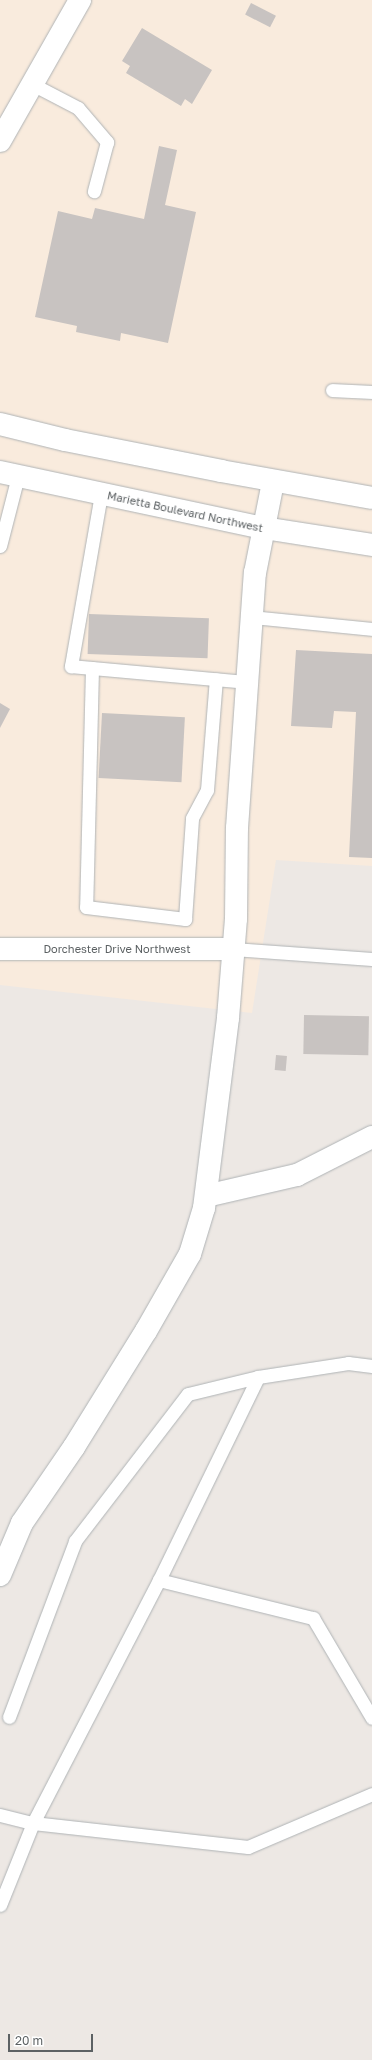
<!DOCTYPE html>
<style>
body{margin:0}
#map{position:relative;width:372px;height:2060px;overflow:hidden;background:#ede8e4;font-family:"Golos Text",sans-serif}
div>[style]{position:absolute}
.commercial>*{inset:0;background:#f9ebdd}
.building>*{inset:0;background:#c8c3c1;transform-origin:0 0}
.roads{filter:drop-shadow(0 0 1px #afb3b5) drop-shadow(0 0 1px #afb3b5)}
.service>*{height:13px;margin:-6.5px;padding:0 6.5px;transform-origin:6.5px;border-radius:6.5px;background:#fff}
.minor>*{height:22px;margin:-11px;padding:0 11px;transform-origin:11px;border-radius:11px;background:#fff}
.secondary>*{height:22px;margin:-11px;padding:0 11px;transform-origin:11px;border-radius:11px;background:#fff}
span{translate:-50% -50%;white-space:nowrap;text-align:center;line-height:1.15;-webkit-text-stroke:4px #fff;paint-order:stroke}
.street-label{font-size:11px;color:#5c6163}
.scale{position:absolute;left:8px;top:2034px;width:85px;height:18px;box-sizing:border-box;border:2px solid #5c6163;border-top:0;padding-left:5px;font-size:12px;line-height:14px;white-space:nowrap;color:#5c6163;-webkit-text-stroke:3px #fff;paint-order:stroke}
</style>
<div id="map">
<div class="commercial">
<i style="clip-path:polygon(0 0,372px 0,372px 866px,276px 860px,252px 1013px,0 985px)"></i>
</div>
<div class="building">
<i style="left:251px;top:3px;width:28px;height:13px;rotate:27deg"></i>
<i style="clip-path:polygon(142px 28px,212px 70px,192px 104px,185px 99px,181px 106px,126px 73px,130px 66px,122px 61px)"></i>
<i style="clip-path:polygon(159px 146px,177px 150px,165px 205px,196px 212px,168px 343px,121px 333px,120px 341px,76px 332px,77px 326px,35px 317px,58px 211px,92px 219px,95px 208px,144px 219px)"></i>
<i style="left:89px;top:614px;width:120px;height:40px;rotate:2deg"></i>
<i style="clip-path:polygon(296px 650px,372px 654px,372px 858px,349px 857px,356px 712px,334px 711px,332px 728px,291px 726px)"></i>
<i style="clip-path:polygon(0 703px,10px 709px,0 728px)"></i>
<i style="left:102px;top:713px;width:83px;height:65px;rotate:3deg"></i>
<i style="left:304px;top:1015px;width:65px;height:39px;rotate:1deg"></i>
<i style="left:276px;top:1055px;width:11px;height:15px;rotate:5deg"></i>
</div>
<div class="roads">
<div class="service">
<i style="left:32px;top:84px;width:52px;rotate:27.6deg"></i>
<i style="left:78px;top:108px;width:45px;rotate:49.5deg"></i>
<i style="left:107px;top:142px;width:51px;rotate:104.9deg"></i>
<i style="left:332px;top:390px;width:40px;rotate:2.9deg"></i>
<i style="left:101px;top:494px;width:175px;rotate:99.9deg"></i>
<i style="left:71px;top:666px;width:177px;rotate:5.2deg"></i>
<i style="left:0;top:546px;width:72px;rotate:-75.6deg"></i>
<i style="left:252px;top:617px;width:121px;rotate:5.7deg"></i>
<i style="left:92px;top:668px;width:239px;rotate:91.4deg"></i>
<i style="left:86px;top:907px;width:100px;rotate:6.9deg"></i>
<i style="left:185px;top:919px;width:101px;rotate:-86deg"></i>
<i style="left:192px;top:818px;width:32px;rotate:-62deg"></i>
<i style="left:207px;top:790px;width:111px;rotate:-85.4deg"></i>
<i style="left:233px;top:949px;width:139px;rotate:4.1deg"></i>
<i style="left:159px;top:1580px;width:159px;rotate:13.9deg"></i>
<i style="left:313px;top:1618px;width:116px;rotate:59.5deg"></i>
<i style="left:9px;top:1717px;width:188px;rotate:-69.4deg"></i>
<i style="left:75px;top:1541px;width:185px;rotate:-52.5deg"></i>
<i style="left:188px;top:1394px;width:72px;rotate:-13.7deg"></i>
<i style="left:258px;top:1377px;width:91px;rotate:-8.8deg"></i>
<i style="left:348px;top:1363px;width:24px;rotate:7deg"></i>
<i style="left:0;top:1815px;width:34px;rotate:14deg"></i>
<i style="left:33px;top:1823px;width:216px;rotate:6.4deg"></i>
<i style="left:248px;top:1847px;width:135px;rotate:-23.1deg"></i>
<i style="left:0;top:1905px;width:88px;rotate:-68.1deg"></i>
<i style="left:33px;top:1823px;width:274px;rotate:-62.6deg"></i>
<i style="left:159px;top:1580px;width:226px;rotate:-64deg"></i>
</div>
<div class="minor">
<i style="left:0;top:141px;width:162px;rotate:-60.4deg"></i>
<i style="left:0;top:949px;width:233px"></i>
<i style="left:206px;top:1196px;width:93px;rotate:-13deg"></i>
<i style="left:297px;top:1175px;width:84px;rotate:-26.9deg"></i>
<i style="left:0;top:1575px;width:56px;rotate:-67.1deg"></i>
<i style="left:22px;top:1523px;width:92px;rotate:-55.6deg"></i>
<i style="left:74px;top:1447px;width:137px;rotate:-58.2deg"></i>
<i style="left:146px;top:1331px;width:89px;rotate:-60.3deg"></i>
<i style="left:190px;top:1254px;width:48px;rotate:-73.1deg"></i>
<i style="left:204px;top:1208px;width:192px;rotate:-82.8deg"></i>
<i style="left:228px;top:1018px;width:99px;rotate:-85.4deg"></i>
<i style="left:236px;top:919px;width:91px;rotate:-89.4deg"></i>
<i style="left:237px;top:828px;width:256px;rotate:-86deg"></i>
<i style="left:255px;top:573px;width:93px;rotate:-78.8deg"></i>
</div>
<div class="secondary">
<i style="left:0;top:424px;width:67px;rotate:13.8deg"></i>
<i style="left:65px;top:440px;width:159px;rotate:11.2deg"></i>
<i style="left:221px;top:471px;width:153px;rotate:10.1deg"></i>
<i style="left:0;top:472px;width:270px;rotate:12deg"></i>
<i style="left:264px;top:528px;width:109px;rotate:8.9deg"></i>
</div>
</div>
<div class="street-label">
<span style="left:185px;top:512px;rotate:12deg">Marietta Boulevard Northwest</span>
<span style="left:117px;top:949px">Dorchester Drive Northwest</span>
</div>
<div class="scale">20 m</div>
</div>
